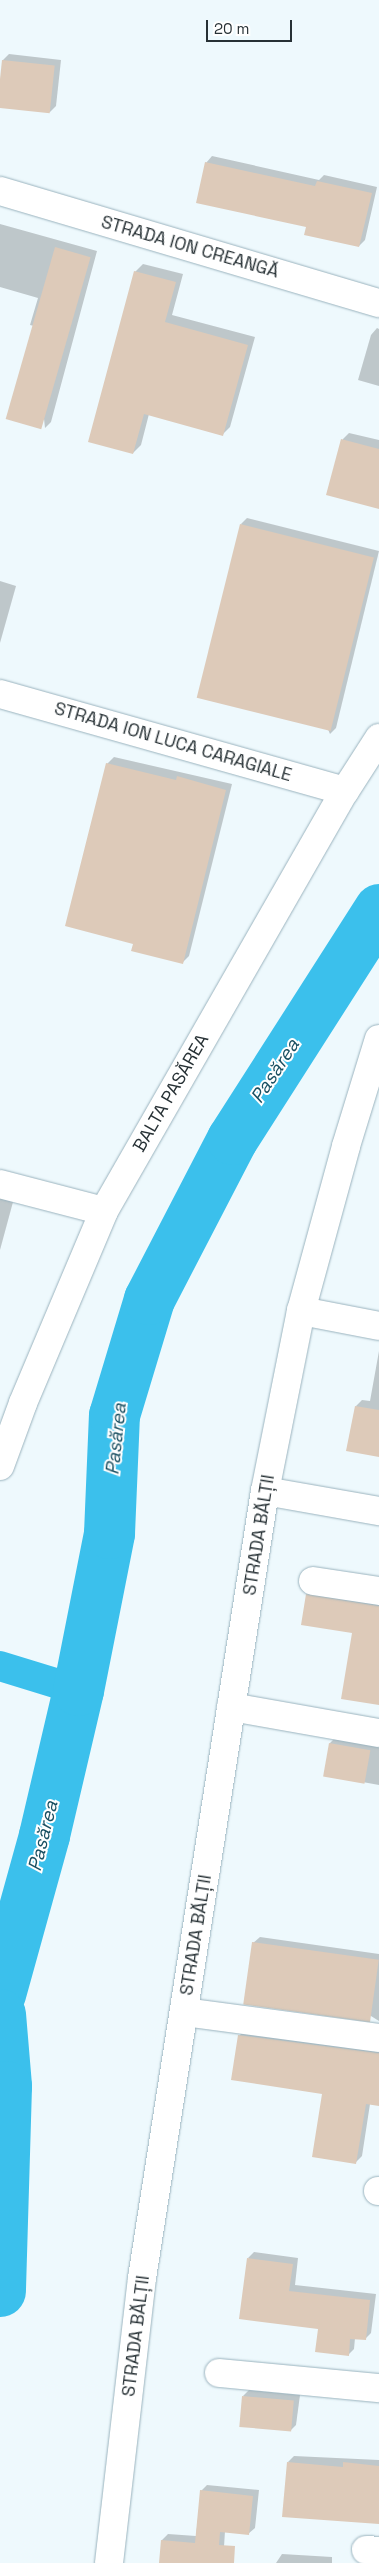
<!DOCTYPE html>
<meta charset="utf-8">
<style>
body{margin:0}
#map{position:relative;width:379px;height:2563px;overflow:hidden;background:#eef9fd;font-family:"Space Grotesk",sans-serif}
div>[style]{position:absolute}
.shadow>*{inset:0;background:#0003}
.canal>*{height:30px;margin:-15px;padding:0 15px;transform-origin:15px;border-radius:15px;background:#3bc0ec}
.river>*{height:51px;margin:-25.5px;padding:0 25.5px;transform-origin:25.5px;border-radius:25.5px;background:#3bc0ec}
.building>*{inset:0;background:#ddcab9;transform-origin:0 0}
.roads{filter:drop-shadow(0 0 1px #9ab3be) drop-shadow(0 0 1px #9ab3be)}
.street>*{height:28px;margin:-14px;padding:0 14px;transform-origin:14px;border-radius:14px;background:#fff}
span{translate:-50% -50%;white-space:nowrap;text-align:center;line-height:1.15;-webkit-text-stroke:4px #fff;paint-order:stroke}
.street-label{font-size:18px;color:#273135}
.water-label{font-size:19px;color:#1a5062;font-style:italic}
.scale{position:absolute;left:206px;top:20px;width:86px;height:22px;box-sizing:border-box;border:2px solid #273135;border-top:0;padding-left:6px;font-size:15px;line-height:18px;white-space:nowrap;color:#273135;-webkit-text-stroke:4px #fff;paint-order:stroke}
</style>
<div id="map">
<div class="shadow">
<i style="clip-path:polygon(9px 54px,61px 60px,56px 106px,50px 112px,0 106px,3px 60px)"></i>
<i style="clip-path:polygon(212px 156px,319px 180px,324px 175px,377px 187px,365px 240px,359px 246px,307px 226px,206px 163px)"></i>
<i style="clip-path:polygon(0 224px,97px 251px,51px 422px,45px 428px,34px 326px,30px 325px,38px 298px,0 287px)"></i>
<i style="clip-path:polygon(143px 264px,183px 274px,172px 315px,255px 337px,230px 427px,222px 435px,149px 414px,141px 445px,133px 453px,135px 272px)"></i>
<i style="clip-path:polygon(377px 328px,379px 329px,379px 386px,358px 380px,371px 335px)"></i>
<i style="clip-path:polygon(349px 433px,379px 440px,379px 508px,328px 494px,343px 439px)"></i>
<i style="clip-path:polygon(247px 518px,379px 551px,336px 728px,330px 734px,241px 524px)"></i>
<i style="clip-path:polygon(0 581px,16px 586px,0 643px)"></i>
<i style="clip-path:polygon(114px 757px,232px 784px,189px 956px,182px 963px,134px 943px,107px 764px)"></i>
<i style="clip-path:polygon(0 1198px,13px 1202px,0 1250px)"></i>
<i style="clip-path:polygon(379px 1351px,379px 1456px,356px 1406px,362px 1400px,370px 1401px)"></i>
<i style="clip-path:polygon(314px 1588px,379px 1599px,379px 1704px,353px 1632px,307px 1595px)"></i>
<i style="clip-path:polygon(337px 1736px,379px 1743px,379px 1785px,324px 1775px,330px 1743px)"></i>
<i style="clip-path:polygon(260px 1937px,379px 1954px,379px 2021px,253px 1943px)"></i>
<i style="clip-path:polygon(246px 2029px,379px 2047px,379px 2105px,370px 2104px,362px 2156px,356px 2162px,323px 2093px,239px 2036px)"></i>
<i style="clip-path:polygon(254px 2252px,298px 2258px,295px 2285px,376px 2294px,371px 2333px,365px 2339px,355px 2338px,354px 2349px,348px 2355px,248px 2258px)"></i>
<i style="clip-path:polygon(249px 2390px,300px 2395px,296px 2425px,290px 2431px,243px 2396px)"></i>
<i style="clip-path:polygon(294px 2456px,379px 2460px,379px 2521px,288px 2462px)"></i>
<i style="clip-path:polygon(207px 2485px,259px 2490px,255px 2528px,248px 2534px,225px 2531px,223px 2563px,160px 2563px,162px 2540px,168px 2534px,196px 2536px,201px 2491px)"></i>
<i style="clip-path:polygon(282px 2554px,332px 2557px,332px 2563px,276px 2563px)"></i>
</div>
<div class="canal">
<i style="left:0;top:1666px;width:82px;rotate:17.1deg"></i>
</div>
<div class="river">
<i style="left:0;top:1994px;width:165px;rotate:-74.5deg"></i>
<i style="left:44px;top:1835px;width:149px;rotate:-76.8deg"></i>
<i style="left:78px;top:1690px;width:160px;rotate:-78.8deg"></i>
<i style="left:109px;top:1533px;width:118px;rotate:-87.6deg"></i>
<i style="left:114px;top:1415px;width:121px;rotate:-73.2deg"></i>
<i style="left:149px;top:1299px;width:180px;rotate:-62.6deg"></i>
<i style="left:232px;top:1139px;width:273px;rotate:-57.4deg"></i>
<i style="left:0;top:2014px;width:72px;rotate:85.2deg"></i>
<i style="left:6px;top:2086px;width:205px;rotate:91.7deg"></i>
</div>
<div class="building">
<i style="left:2px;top:60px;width:53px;height:48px;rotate:6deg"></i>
<i style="clip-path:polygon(205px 162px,315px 186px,317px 181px,372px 193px,359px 247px,304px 235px,306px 227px,196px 203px)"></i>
<i style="left:55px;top:247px;width:37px;height:179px;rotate:16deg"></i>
<i style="clip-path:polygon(134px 271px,176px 282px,165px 322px,248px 345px,223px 436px,144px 414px,133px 454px,88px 442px)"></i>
<i style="clip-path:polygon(341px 439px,379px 449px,379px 509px,326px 495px)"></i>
<i style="left:240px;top:524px;width:138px;height:179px;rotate:14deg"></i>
<i style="clip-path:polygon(106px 763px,176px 780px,177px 776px,226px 790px,183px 964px,131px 951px,133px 944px,65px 926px)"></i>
<i style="clip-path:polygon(355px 1406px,379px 1410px,379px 1457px,346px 1451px)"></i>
<i style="clip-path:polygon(306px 1594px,379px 1606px,379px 1705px,341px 1699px,352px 1633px,301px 1625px)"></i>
<i style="left:329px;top:1743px;width:42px;height:34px;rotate:10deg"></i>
<i style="left:252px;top:1942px;width:128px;height:63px;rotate:8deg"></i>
<i style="clip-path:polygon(238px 2035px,379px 2053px,379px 2106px,366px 2104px,356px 2164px,312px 2157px,322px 2094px,231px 2080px)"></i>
<i style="clip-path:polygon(247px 2258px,293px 2264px,289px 2291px,370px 2300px,366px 2340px,350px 2339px,349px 2356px,315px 2352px,318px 2329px,239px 2319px)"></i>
<i style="left:242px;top:2396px;width:52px;height:31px;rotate:5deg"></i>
<i style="clip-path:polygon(287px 2462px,343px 2467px,343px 2462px,379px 2466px,379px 2524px,282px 2517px)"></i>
<i style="clip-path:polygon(200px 2490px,253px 2496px,249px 2535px,220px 2532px,219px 2545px,235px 2546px,234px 2563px,159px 2563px,161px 2540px,195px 2543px)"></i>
</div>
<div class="roads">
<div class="street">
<i style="left:0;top:191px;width:395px;rotate:16.5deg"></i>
<i style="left:0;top:694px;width:358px;rotate:15.7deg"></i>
<i style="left:0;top:1184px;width:107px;rotate:14.6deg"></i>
<i style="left:301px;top:1311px;width:79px;rotate:10.9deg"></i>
<i style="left:0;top:1466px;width:67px;rotate:-69.9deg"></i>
<i style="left:23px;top:1403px;width:208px;rotate:-67.1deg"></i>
<i style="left:104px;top:1211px;width:484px;rotate:-60.2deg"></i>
<i style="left:345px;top:791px;width:63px;rotate:-57.3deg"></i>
<i style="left:265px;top:1491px;width:116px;rotate:10deg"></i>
<i style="left:313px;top:1581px;width:67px;rotate:8.6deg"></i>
<i style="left:231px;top:1707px;width:150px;rotate:10deg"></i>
<i style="left:184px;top:2012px;width:197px;rotate:7.6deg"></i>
<i style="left:378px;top:2191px;width:1px"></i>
<i style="left:219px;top:2373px;width:161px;rotate:5.4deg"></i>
<i style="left:366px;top:2550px;width:13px;rotate:4deg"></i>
<i style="left:109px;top:2563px;width:287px;rotate:-83.4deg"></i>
<i style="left:142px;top:2278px;width:797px;rotate:-81.12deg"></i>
<i style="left:265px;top:1491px;width:184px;rotate:-78.7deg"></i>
<i style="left:301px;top:1311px;width:171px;rotate:-74.7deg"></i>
<i style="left:346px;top:1146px;width:112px;rotate:-72.9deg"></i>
</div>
</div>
<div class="street-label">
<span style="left:190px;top:247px;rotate:16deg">STRADA ION CREANGĂ</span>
<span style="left:173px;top:742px;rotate:16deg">STRADA ION LUCA CARAGIALE</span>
<span style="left:171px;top:1093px;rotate:-60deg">BALTA PASĂREA</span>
<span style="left:259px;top:1535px;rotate:-81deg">STRADA BĂLȚII</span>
<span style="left:196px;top:1935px;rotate:-81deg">STRADA BĂLȚII</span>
<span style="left:136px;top:2336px;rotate:-83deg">STRADA BĂLȚII</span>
</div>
<div class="water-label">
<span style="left:275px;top:1071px;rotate:-57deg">Pasărea</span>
<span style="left:116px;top:1439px;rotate:-84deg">Pasărea</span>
<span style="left:43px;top:1836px;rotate:-76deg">Pasărea</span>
</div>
<div class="scale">20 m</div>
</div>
